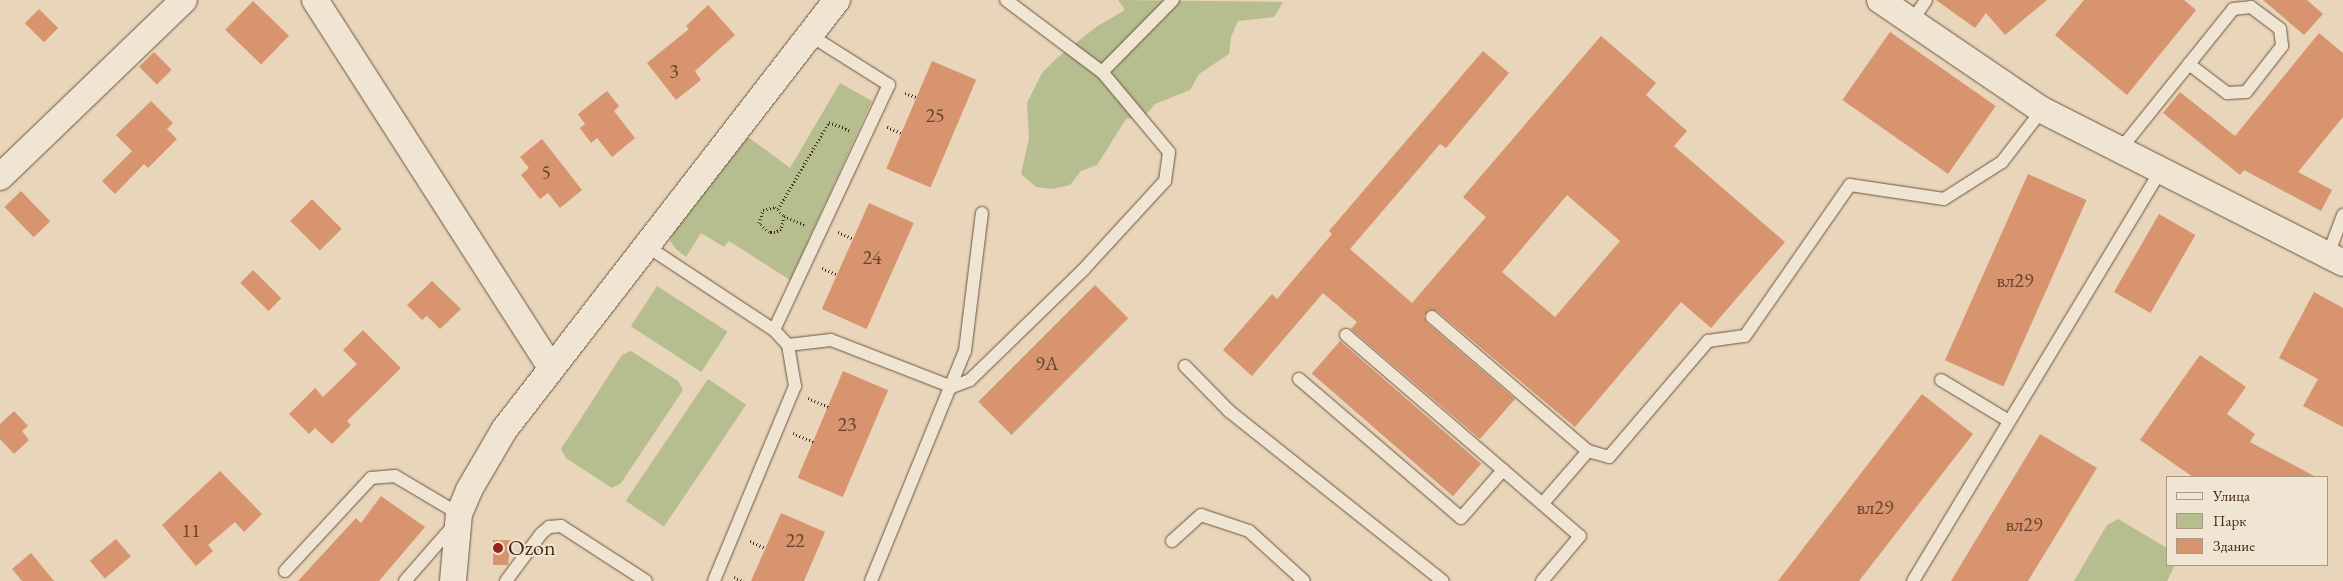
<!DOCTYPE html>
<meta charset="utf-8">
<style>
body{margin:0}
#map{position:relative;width:2343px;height:581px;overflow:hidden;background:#e8d5ba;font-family:"EB Garamond",serif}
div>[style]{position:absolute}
.green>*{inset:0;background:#b6bd8f;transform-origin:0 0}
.building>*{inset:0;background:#d7946e;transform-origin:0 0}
.path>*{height:3px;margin-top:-1.5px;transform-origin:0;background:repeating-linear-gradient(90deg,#422915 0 1px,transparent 0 3.5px)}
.roads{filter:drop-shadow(0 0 1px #6c543e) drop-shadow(0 0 1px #6c543e)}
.service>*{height:12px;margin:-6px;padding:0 6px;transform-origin:6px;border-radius:6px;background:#f0e4d2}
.minor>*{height:26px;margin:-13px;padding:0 13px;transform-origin:13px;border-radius:13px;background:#f0e4d2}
.dots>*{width:14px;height:14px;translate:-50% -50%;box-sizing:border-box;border:2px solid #f0e4d2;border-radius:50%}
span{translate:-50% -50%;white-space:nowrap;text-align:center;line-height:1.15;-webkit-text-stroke:4px #f0e4d2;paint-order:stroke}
.number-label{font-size:20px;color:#67442b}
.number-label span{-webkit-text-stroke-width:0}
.poi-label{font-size:22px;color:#422915}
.left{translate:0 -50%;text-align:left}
.legend{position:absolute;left:2166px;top:476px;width:162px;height:90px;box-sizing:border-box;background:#f0e4d2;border:1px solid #aa9986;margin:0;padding:6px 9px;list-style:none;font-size:15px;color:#422915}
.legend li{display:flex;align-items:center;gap:10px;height:25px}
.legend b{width:25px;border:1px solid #aa9986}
</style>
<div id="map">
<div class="green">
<i style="clip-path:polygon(1118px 0,1283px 2px,1274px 17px,1238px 21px,1231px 37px,1229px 54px,1199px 74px,1190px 90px,1155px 104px,1144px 117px,1126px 119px,1097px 165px,1081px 171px,1070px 185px,1053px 189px,1036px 187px,1021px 174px,1029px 138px,1027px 103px,1042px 73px,1056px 59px,1096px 27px,1125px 10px)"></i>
<i style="clip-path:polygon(840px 83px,872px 101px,790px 280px,729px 241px,724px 247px,701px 233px,686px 257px,676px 249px,670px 241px,673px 230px,748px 137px,790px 168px)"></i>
<i style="left:657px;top:286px;width:84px;height:48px;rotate:33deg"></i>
<i style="clip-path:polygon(631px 351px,678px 381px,683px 390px,621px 483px,612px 488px,566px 458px,561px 449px,622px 355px)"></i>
<i style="left:708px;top:379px;width:46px;height:147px;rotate:34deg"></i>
<i style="clip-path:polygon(2118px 519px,2167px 548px,2167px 565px,2175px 565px,2167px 581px,2074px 581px,2107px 525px)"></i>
</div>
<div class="building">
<i style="clip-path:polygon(1936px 0,2047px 0,2005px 35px,1986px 13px,1975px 28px)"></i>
<i style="clip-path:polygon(2084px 0,2184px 0,2196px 10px,2127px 95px,2055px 35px)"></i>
<i style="clip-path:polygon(2263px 0,2307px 0,2323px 14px,2304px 35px)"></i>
<i style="left:253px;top:1px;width:50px;height:40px;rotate:44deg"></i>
<i style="clip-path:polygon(708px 5px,735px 35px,695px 71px,701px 80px,676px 100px,647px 63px,689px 29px,686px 26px)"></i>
<i style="left:39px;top:9px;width:27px;height:20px;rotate:45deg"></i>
<i style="left:1890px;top:32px;width:129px;height:83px;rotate:35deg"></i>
<i style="clip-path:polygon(2319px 33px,2343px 53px,2343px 117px,2298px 172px,2332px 190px,2321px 211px,2244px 170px,2240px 175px,2163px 113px,2180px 92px,2235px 136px)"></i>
<i style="clip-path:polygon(evenodd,1601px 36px,1656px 83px,1646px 95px,1687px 131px,1674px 146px,1785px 242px,1711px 328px,1681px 302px,1575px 427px,1437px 311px,1429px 310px,1424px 316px,1427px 323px,1515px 399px,1480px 439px,1351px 329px,1357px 322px,1323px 293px,1252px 376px,1223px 350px,1272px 294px,1277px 299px,1332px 234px,1329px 231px,1483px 51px,1509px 73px,1446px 148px,1440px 144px,1350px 249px,1412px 303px,1486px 217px,1463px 197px,1601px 36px,1567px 195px,1620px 241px,1555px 317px,1502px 272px,1567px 195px)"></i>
<i style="left:154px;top:52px;width:25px;height:21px;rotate:45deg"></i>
<i style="left:932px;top:61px;width:48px;height:117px;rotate:23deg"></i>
<i style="clip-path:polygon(607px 91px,619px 106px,614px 111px,635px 138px,612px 157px,597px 138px,591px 143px,580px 128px,585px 124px,578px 114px)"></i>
<i style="clip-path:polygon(151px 101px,173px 123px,167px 129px,177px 139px,148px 168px,144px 164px,115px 194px,102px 181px,132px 151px,116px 135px)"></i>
<i style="clip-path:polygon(542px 139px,582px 190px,560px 208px,548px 193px,540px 199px,521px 175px,529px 168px,520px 157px)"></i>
<i style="left:2028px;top:174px;width:64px;height:204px;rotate:24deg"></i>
<i style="left:21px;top:191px;width:42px;height:23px;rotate:46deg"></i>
<i style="left:312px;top:199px;width:42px;height:31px;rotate:45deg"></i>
<i style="left:869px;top:203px;width:49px;height:116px;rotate:24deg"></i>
<i style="left:2159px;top:214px;width:42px;height:90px;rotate:30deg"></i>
<i style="left:253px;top:270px;width:40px;height:18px;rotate:45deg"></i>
<i style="clip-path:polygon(432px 281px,461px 309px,440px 329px,427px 316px,422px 320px,407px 305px)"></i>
<i style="left:1095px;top:285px;width:47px;height:165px;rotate:45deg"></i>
<i style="clip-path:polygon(2314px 292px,2343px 308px,2343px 427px,2303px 406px,2318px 379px,2279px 358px)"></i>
<i style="clip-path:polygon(363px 330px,401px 368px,347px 421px,351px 425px,332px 444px,315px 428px,309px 434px,289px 414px,315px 388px,323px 397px,357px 364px,343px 350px)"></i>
<i style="left:1340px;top:341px;width:187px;height:43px;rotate:41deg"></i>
<i style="clip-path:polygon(2200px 355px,2246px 387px,2227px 414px,2255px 434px,2250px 442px,2316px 477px,2193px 477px,2140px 440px)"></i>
<i style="left:843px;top:371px;width:49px;height:116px;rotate:23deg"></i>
<i style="clip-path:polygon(1922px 394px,1973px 434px,1859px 581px,1778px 581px)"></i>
<i style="clip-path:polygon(14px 411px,28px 426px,22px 431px,29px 440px,14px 454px,0 439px,0 424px)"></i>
<i style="clip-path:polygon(2040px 434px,2097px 468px,2028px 581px,1951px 581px)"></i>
<i style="clip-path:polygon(220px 471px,262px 514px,244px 532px,235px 522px,208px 545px,213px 551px,196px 566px,162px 525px)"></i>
<i style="clip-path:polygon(381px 496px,425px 527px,379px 581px,298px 581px,356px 518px,361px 523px)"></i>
<i style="clip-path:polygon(781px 513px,825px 532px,804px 581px,751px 581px)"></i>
<i style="left:116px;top:539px;width:23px;height:34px;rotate:50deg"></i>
<i style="clip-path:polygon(493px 540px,511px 540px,508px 565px,493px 565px)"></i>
<i style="clip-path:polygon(31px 553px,54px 581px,22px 581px,12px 569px)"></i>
</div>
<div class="path">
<i style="left:905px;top:93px;width:12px;rotate:20deg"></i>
<i style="left:887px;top:127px;width:15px;rotate:23deg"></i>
<i style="left:778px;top:209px;width:101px;rotate:-59.6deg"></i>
<i style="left:829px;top:122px;width:22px;rotate:22deg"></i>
<i style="left:784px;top:216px;width:13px;rotate:103deg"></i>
<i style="left:781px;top:229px;width:7px;rotate:153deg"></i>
<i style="left:775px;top:232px;width:6px;rotate:180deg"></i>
<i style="left:769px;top:232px;width:13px;rotate:-138deg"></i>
<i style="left:759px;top:223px;width:14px;rotate:-73deg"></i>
<i style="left:763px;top:210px;width:12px;rotate:-14deg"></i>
<i style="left:775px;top:207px;width:13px;rotate:45deg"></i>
<i style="left:784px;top:216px;width:22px;rotate:24deg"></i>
<i style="left:838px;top:232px;width:17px;rotate:24deg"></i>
<i style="left:822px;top:268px;width:17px;rotate:24deg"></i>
<i style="left:808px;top:398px;width:22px;rotate:24deg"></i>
<i style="left:793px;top:433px;width:22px;rotate:24deg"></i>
<i style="left:750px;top:541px;width:17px;rotate:25deg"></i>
<i style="left:734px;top:577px;width:10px;rotate:24deg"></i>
</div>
<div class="roads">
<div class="service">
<i style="left:1912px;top:21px;width:25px;rotate:-56deg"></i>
<i style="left:1102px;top:72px;width:101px;rotate:-45.4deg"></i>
<i style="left:2119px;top:151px;width:182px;rotate:-51.2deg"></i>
<i style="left:2233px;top:9px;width:18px;rotate:-6deg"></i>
<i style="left:2251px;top:7px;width:36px;rotate:37deg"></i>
<i style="left:2280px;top:29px;width:17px;rotate:83deg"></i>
<i style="left:2282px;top:46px;width:58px;rotate:128deg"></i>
<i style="left:2246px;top:92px;width:19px;rotate:177deg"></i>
<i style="left:2227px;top:93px;width:48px;rotate:-142.7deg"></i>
<i style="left:645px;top:245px;width:154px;rotate:33.4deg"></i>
<i style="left:774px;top:330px;width:21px;rotate:47deg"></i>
<i style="left:788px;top:345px;width:42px;rotate:80.3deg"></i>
<i style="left:795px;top:386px;width:211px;rotate:112.6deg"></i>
<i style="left:2328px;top:255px;width:43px;rotate:-69.4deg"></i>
<i style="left:1432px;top:317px;width:206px;rotate:40.7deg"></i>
<i style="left:774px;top:330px;width:271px;rotate:-64.9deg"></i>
<i style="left:889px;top:85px;width:93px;rotate:-147.7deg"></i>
<i style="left:1346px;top:335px;width:308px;rotate:40.7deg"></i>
<i style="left:1580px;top:536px;width:59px;rotate:130.2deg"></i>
<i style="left:788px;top:345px;width:43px;rotate:-6.6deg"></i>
<i style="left:831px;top:340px;width:130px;rotate:21.2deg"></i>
<i style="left:952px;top:387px;width:19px;rotate:-21deg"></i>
<i style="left:970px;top:380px;width:159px;rotate:-44.2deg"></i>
<i style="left:1084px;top:269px;width:120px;rotate:-47.4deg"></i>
<i style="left:1165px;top:181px;width:29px;rotate:-82deg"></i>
<i style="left:1169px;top:152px;width:104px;rotate:-129.9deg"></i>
<i style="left:1102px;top:72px;width:120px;rotate:-143.1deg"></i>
<i style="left:1185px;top:366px;width:63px;rotate:45.6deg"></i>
<i style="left:1229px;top:411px;width:273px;rotate:38.5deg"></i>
<i style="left:1299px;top:379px;width:213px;rotate:40.6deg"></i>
<i style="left:1461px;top:518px;width:64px;rotate:-48.8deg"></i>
<i style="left:1941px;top:380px;width:79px;rotate:31.1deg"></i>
<i style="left:1543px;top:503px;width:69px;rotate:-49.1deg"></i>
<i style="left:1588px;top:451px;width:22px;rotate:16deg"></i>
<i style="left:1609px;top:457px;width:153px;rotate:-49.5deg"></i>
<i style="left:1708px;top:341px;width:37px;rotate:-8deg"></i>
<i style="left:1745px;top:336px;width:184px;rotate:-55.2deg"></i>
<i style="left:1850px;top:185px;width:95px;rotate:8.5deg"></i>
<i style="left:1944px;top:199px;width:69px;rotate:-32.5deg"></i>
<i style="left:2002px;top:162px;width:66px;rotate:-52.4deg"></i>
<i style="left:1172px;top:541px;width:39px;rotate:-42deg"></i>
<i style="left:1201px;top:515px;width:51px;rotate:18.4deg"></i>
<i style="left:1249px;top:531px;width:74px;rotate:42.3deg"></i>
<i style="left:285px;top:571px;width:127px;rotate:-47.2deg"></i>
<i style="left:371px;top:478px;width:24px;rotate:-5deg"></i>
<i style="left:395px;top:476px;width:74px;rotate:30.7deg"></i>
<i style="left:405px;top:581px;width:74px;rotate:-48.8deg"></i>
<i style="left:506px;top:581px;width:59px;rotate:-53.3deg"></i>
<i style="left:541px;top:534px;width:11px;rotate:-41deg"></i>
<i style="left:549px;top:527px;width:12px;rotate:-5deg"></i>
<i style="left:561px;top:526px;width:101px;rotate:32.9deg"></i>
<i style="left:871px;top:581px;width:248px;rotate:-67.8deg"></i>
<i style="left:965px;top:351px;width:139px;rotate:-83deg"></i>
<i style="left:1913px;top:581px;width:478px;rotate:-58.9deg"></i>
</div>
<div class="minor">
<i style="left:315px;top:0;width:436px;rotate:57.3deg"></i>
<i style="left:1880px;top:0;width:196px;rotate:34.2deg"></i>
<i style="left:2042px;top:110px;width:338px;rotate:26.9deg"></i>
<i style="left:0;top:177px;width:255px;rotate:-43.9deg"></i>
<i style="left:453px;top:581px;width:67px;rotate:-84.9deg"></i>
<i style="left:459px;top:514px;width:26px;rotate:-67deg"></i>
<i style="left:469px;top:490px;width:69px;rotate:-59.7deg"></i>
<i style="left:504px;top:430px;width:544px;rotate:-52.25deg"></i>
</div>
</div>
<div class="dots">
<i style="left:498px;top:548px;background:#8f2418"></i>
</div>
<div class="number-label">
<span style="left:674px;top:71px">3</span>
<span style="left:935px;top:115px">25</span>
<span style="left:546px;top:172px">5</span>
<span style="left:872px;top:257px">24</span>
<span style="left:2015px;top:280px">вл29</span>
<span style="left:1047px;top:363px">9А</span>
<span style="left:847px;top:424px">23</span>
<span style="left:1875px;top:507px">вл29</span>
<span style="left:2024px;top:524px">вл29</span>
<span style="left:191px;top:530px">11</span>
<span style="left:795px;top:540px">22</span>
</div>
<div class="poi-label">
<span class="left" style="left:508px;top:548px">Ozon</span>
</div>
<ul class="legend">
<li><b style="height:6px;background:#f0e4d2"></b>Улица</li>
<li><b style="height:14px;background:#b6bd8f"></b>Парк</li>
<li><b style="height:14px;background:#d7946e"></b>Здание</li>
</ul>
</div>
